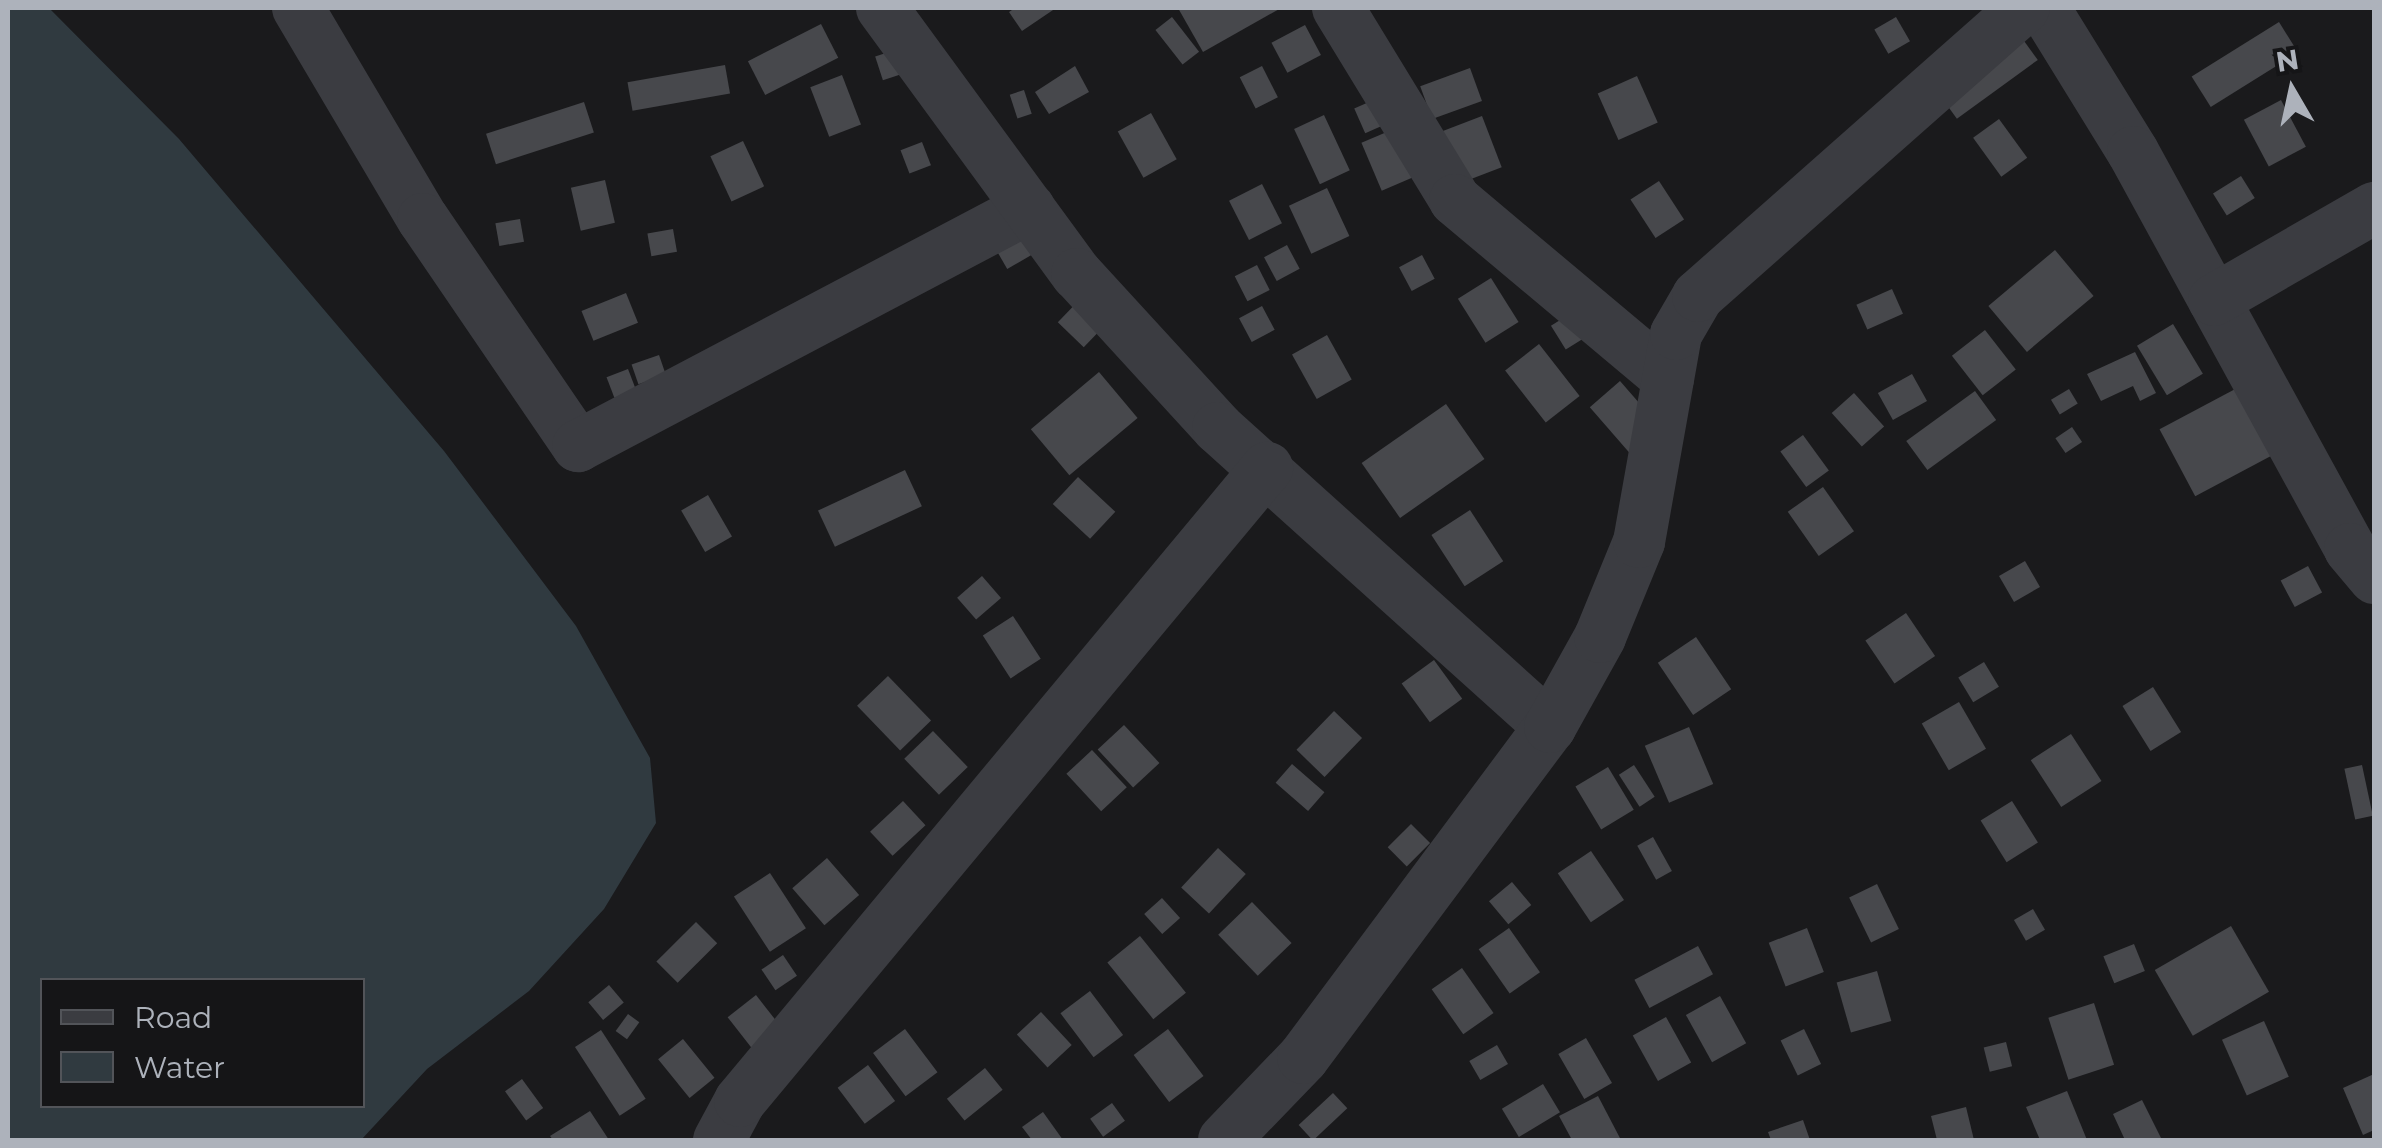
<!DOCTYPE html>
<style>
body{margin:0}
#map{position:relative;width:2382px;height:1148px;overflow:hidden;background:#1a1a1c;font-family:Montserrat,sans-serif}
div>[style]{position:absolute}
.water>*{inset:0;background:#303a40}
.building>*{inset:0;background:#47484c;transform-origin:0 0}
.minor>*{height:52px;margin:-26px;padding:0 26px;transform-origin:26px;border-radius:26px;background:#3b3c41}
span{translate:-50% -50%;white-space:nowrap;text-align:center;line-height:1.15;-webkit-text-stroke:9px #151517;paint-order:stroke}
.frame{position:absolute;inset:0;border:10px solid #adb2bb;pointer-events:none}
.legend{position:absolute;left:40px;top:978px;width:325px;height:130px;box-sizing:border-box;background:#151517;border:2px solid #525459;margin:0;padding:12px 18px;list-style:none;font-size:30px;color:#adb2bb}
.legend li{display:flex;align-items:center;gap:20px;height:50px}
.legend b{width:50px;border:2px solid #525459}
.north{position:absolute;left:2242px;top:40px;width:100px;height:100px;-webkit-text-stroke:8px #151517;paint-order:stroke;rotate:351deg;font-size:28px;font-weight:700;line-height:40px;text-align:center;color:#adb2bb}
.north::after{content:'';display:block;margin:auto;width:35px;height:45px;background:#adb2bb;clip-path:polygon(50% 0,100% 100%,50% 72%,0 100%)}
</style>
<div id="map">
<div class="water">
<i style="clip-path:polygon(evenodd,8px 8px,49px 8px,179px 139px,444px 451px,576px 626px,650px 758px,656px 823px,604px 909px,529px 991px,427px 1069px,361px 1140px,8px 1140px,8px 8px,42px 980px,362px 980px,362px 1106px,42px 1106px,42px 980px)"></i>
</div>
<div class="building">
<i style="clip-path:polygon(1015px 8px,1056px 8px,1022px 31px,1009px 12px)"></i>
<i style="clip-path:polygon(1178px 8px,1281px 8px,1203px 52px)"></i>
<i style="left:1172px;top:17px;width:44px;height:21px;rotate:52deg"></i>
<i style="left:1896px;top:17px;width:28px;height:25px;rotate:60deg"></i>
<i style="left:2279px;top:22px;width:36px;height:103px;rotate:58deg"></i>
<i style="left:821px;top:24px;width:38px;height:82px;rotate:63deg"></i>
<i style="left:1305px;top:25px;width:34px;height:38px;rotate:62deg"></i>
<i style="left:2019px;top:34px;width:32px;height:100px;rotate:54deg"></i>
<i style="left:898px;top:49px;width:25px;height:24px;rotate:72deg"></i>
<i style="left:725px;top:65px;width:29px;height:99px;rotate:80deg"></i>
<i style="clip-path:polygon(1075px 66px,1089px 92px,1049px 114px,1035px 92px)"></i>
<i style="left:1262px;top:66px;width:35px;height:25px;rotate:63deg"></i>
<i style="left:1470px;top:68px;width:35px;height:53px;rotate:70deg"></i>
<i style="left:842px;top:75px;width:53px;height:34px;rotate:69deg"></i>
<i style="left:1637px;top:76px;width:51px;height:43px;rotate:66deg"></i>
<i style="left:1024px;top:90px;width:25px;height:15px;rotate:72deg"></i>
<i style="left:1378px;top:98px;width:27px;height:26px;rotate:66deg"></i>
<i style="left:2281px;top:100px;width:53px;height:42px;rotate:62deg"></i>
<i style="left:584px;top:102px;width:32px;height:103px;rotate:72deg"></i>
<i style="left:1151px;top:113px;width:53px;height:38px;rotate:61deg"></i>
<i style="left:1324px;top:115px;width:61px;height:33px;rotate:65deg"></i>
<i style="left:1482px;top:116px;width:55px;height:44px;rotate:69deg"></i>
<i style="left:1999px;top:119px;width:48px;height:32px;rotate:54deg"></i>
<i style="left:1401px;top:126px;width:52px;height:43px;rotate:67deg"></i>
<i style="left:743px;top:141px;width:50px;height:36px;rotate:65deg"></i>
<i style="left:922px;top:142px;width:25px;height:23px;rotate:69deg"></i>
<i style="left:2241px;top:176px;width:26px;height:33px;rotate:58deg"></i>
<i style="left:605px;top:180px;width:44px;height:35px;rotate:77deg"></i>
<i style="left:1659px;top:181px;width:46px;height:34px;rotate:57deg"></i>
<i style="left:1262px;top:184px;width:44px;height:37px;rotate:63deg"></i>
<i style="left:1327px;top:188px;width:53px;height:42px;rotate:65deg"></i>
<i style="left:520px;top:219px;width:23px;height:25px;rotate:80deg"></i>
<i style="left:1024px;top:220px;width:34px;height:39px;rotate:60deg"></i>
<i style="left:673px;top:229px;width:23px;height:26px;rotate:80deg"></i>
<i style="left:1287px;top:245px;width:27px;height:26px;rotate:62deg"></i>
<i style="left:2055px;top:250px;width:60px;height:87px;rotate:50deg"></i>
<i style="left:1422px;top:255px;width:27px;height:26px;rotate:62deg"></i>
<i style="left:1257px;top:265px;width:28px;height:25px;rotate:63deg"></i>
<i style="left:1491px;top:278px;width:52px;height:39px;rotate:58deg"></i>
<i style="left:1892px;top:289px;width:27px;height:39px;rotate:66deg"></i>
<i style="left:1087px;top:292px;width:36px;height:42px;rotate:44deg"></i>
<i style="left:626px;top:293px;width:32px;height:48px;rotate:68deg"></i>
<i style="left:1262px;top:306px;width:27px;height:26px;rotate:62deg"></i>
<i style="left:1573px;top:312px;width:28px;height:26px;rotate:58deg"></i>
<i style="left:2173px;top:324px;width:58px;height:42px;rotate:59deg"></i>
<i style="left:1985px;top:330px;width:50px;height:42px;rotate:52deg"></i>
<i style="left:1327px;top:335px;width:51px;height:40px;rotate:61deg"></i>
<i style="left:1539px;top:344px;width:66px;height:43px;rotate:52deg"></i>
<i style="clip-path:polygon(2135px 352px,2156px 393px,2140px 401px,2133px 386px,2101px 401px,2087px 374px)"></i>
<i style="left:659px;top:355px;width:21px;height:29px;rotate:71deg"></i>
<i style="left:628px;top:369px;width:42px;height:23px;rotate:69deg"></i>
<i style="left:1099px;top:372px;width:60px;height:89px;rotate:50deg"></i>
<i style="left:1912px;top:374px;width:31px;height:39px;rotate:61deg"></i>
<i style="left:1620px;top:381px;width:62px;height:40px;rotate:49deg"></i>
<i style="left:2239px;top:387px;width:76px;height:90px;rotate:62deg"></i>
<i style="left:2069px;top:389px;width:17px;height:21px;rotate:59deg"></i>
<i style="left:1975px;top:391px;width:36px;height:85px;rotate:54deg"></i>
<i style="left:1854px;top:393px;width:45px;height:30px;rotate:48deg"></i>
<i style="left:1446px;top:404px;width:67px;height:103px;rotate:55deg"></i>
<i style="left:2072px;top:427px;width:18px;height:20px;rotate:56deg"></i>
<i style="left:1803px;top:435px;width:44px;height:28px;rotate:54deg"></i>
<i style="left:905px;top:470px;width:40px;height:96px;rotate:65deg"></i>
<i style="left:1078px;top:477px;width:51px;height:37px;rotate:43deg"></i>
<i style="left:1823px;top:487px;width:54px;height:43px;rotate:55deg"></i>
<i style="left:708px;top:495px;width:48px;height:31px;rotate:60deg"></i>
<i style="left:1470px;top:510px;width:61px;height:46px;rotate:57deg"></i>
<i style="left:2025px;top:561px;width:30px;height:30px;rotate:60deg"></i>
<i style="left:2308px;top:566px;width:30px;height:31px;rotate:62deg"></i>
<i style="left:982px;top:576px;width:29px;height:33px;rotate:49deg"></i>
<i style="left:1906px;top:613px;width:52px;height:49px;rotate:56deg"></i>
<i style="left:1013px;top:616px;width:51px;height:36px;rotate:57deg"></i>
<i style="left:1696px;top:637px;width:63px;height:46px;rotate:56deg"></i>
<i style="left:1434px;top:660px;width:48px;height:40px;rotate:54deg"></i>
<i style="left:1984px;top:662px;width:29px;height:30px;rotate:59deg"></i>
<i style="left:888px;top:676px;width:62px;height:43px;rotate:46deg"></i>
<i style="left:2153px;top:687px;width:53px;height:36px;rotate:58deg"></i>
<i style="left:1959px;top:702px;width:54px;height:43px;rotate:60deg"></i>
<i style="left:1334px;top:711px;width:39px;height:54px;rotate:44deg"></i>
<i style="left:1124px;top:725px;width:52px;height:36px;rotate:47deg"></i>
<i style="left:1689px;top:727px;width:62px;height:48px;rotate:67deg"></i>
<i style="left:933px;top:731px;width:50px;height:40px;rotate:46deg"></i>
<i style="left:2071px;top:734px;width:56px;height:48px;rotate:57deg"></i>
<i style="left:1092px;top:750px;width:51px;height:35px;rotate:47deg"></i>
<i style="left:1292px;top:764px;width:43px;height:25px;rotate:41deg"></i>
<i style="left:1634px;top:765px;width:38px;height:18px;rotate:57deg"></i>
<i style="left:2362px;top:765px;width:52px;height:18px;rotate:78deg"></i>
<i style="left:1608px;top:767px;width:50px;height:38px;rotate:59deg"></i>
<i style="left:903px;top:801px;width:33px;height:45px;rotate:47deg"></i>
<i style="left:2012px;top:801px;width:49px;height:37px;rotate:58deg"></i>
<i style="left:1411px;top:824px;width:27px;height:33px;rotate:45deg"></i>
<i style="left:1653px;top:837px;width:39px;height:18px;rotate:61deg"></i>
<i style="left:1218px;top:848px;width:38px;height:54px;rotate:43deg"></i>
<i style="left:1591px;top:851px;width:59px;height:40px;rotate:56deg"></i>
<i style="left:827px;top:858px;width:49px;height:46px;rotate:49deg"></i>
<i style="left:770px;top:873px;width:66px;height:43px;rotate:57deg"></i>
<i style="left:1512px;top:882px;width:30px;height:30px;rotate:50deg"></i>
<i style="left:1877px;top:884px;width:50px;height:31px;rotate:64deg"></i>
<i style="left:1162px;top:898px;width:27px;height:24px;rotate:48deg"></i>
<i style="left:1252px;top:902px;width:57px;height:47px;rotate:46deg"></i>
<i style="left:2033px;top:909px;width:24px;height:22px;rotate:60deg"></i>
<i style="left:696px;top:922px;width:30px;height:56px;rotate:45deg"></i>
<i style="left:2231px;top:926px;width:76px;height:88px;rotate:60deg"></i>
<i style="left:1509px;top:928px;width:54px;height:37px;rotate:55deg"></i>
<i style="left:1807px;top:928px;width:47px;height:41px;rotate:69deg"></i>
<i style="left:1140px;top:936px;width:73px;height:42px;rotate:51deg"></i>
<i style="left:2134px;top:944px;width:29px;height:33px;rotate:68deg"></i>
<i style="left:1698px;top:946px;width:32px;height:72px;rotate:62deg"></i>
<i style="left:783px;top:955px;width:25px;height:26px;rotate:56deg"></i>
<i style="left:1462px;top:968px;width:55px;height:37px;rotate:55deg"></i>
<i style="left:1877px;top:971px;width:52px;height:42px;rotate:74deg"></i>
<i style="left:609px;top:985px;width:23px;height:27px;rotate:50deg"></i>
<i style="left:1090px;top:991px;width:55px;height:37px;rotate:53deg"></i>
<i style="left:756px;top:995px;width:47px;height:36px;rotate:52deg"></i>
<i style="left:1720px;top:996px;width:54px;height:39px;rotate:61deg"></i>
<i style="left:2094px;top:1003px;width:65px;height:48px;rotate:72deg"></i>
<i style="left:1041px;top:1012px;width:45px;height:33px;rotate:47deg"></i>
<i style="left:628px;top:1014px;width:14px;height:21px;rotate:36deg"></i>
<i style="left:1666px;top:1017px;width:52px;height:38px;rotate:61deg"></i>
<i style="left:2264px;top:1021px;width:61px;height:46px;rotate:66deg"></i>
<i style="left:905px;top:1029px;width:54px;height:40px;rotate:53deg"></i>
<i style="left:1168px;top:1029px;width:59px;height:43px;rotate:53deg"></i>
<i style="left:1804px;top:1029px;width:39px;height:26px;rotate:64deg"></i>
<i style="left:601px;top:1030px;width:82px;height:31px;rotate:57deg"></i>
<i style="left:1586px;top:1038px;width:52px;height:32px;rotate:60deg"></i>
<i style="left:683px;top:1039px;width:50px;height:32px;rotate:51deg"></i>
<i style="left:2006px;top:1042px;width:25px;height:23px;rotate:76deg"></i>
<i style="left:1497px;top:1045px;width:22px;height:32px;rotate:60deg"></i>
<i style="left:868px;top:1065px;width:45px;height:38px;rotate:53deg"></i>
<i style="left:985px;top:1068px;width:28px;height:49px;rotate:51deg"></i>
<i style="clip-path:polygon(2374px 1074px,2374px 1130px,2363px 1135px,2343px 1088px)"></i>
<i style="left:522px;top:1079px;width:36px;height:21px;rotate:54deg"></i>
<i style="left:1543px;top:1084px;width:33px;height:48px;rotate:59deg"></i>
<i style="clip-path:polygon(2067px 1091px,2087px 1140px,2040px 1140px,2026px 1107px)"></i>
<i style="left:1333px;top:1093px;width:21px;height:47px;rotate:47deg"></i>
<i style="clip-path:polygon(1598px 1096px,1621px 1140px,1572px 1140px,1559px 1116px)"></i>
<i style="clip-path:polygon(2142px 1100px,2162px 1140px,2125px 1140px,2113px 1114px)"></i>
<i style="left:1112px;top:1103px;width:22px;height:27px;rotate:54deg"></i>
<i style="clip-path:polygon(1966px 1107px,1974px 1140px,1937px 1140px,1931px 1116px)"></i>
<i style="clip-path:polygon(590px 1111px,609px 1140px,553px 1140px,550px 1136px)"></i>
<i style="clip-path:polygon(1043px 1112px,1063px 1140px,1032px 1140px,1022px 1127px)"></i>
<i style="clip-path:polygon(1803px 1120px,1810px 1140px,1771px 1140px,1768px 1132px)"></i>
</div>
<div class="minor">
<i style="left:298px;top:8px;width:245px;rotate:59.4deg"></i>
<i style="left:423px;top:219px;width:275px;rotate:55.7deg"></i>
<i style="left:578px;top:446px;width:510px;rotate:-27.82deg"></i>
<i style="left:882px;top:8px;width:330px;rotate:53.8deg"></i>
<i style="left:1077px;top:274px;width:209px;rotate:47.5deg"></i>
<i style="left:1218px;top:428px;width:447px;rotate:42deg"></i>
<i style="left:1338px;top:8px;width:225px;rotate:58.6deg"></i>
<i style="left:1455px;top:200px;width:278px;rotate:40deg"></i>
<i style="left:2044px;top:8px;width:169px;rotate:58.3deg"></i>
<i style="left:2133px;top:152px;width:452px;rotate:61.3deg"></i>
<i style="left:2350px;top:549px;width:38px;rotate:50deg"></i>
<i style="left:2214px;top:300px;width:185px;rotate:-29.9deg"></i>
<i style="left:719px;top:1140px;width:44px;rotate:-61.7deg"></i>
<i style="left:740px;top:1101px;width:824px;rotate:-50.22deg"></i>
<i style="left:1224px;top:1140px;width:114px;rotate:-46.1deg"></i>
<i style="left:1303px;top:1058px;width:413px;rotate:-53.3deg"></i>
<i style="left:1550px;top:727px;width:103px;rotate:-60.9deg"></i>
<i style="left:1600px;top:637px;width:103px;rotate:-67.7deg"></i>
<i style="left:1639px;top:542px;width:211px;rotate:-79.9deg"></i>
<i style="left:1676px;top:334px;width:44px;rotate:-59.9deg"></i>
<i style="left:1698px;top:296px;width:435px;rotate:-41.5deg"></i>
</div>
<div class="frame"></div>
<ul class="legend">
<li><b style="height:12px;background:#3b3c41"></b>Road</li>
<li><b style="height:28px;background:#303a40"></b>Water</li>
</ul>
<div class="north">N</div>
</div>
